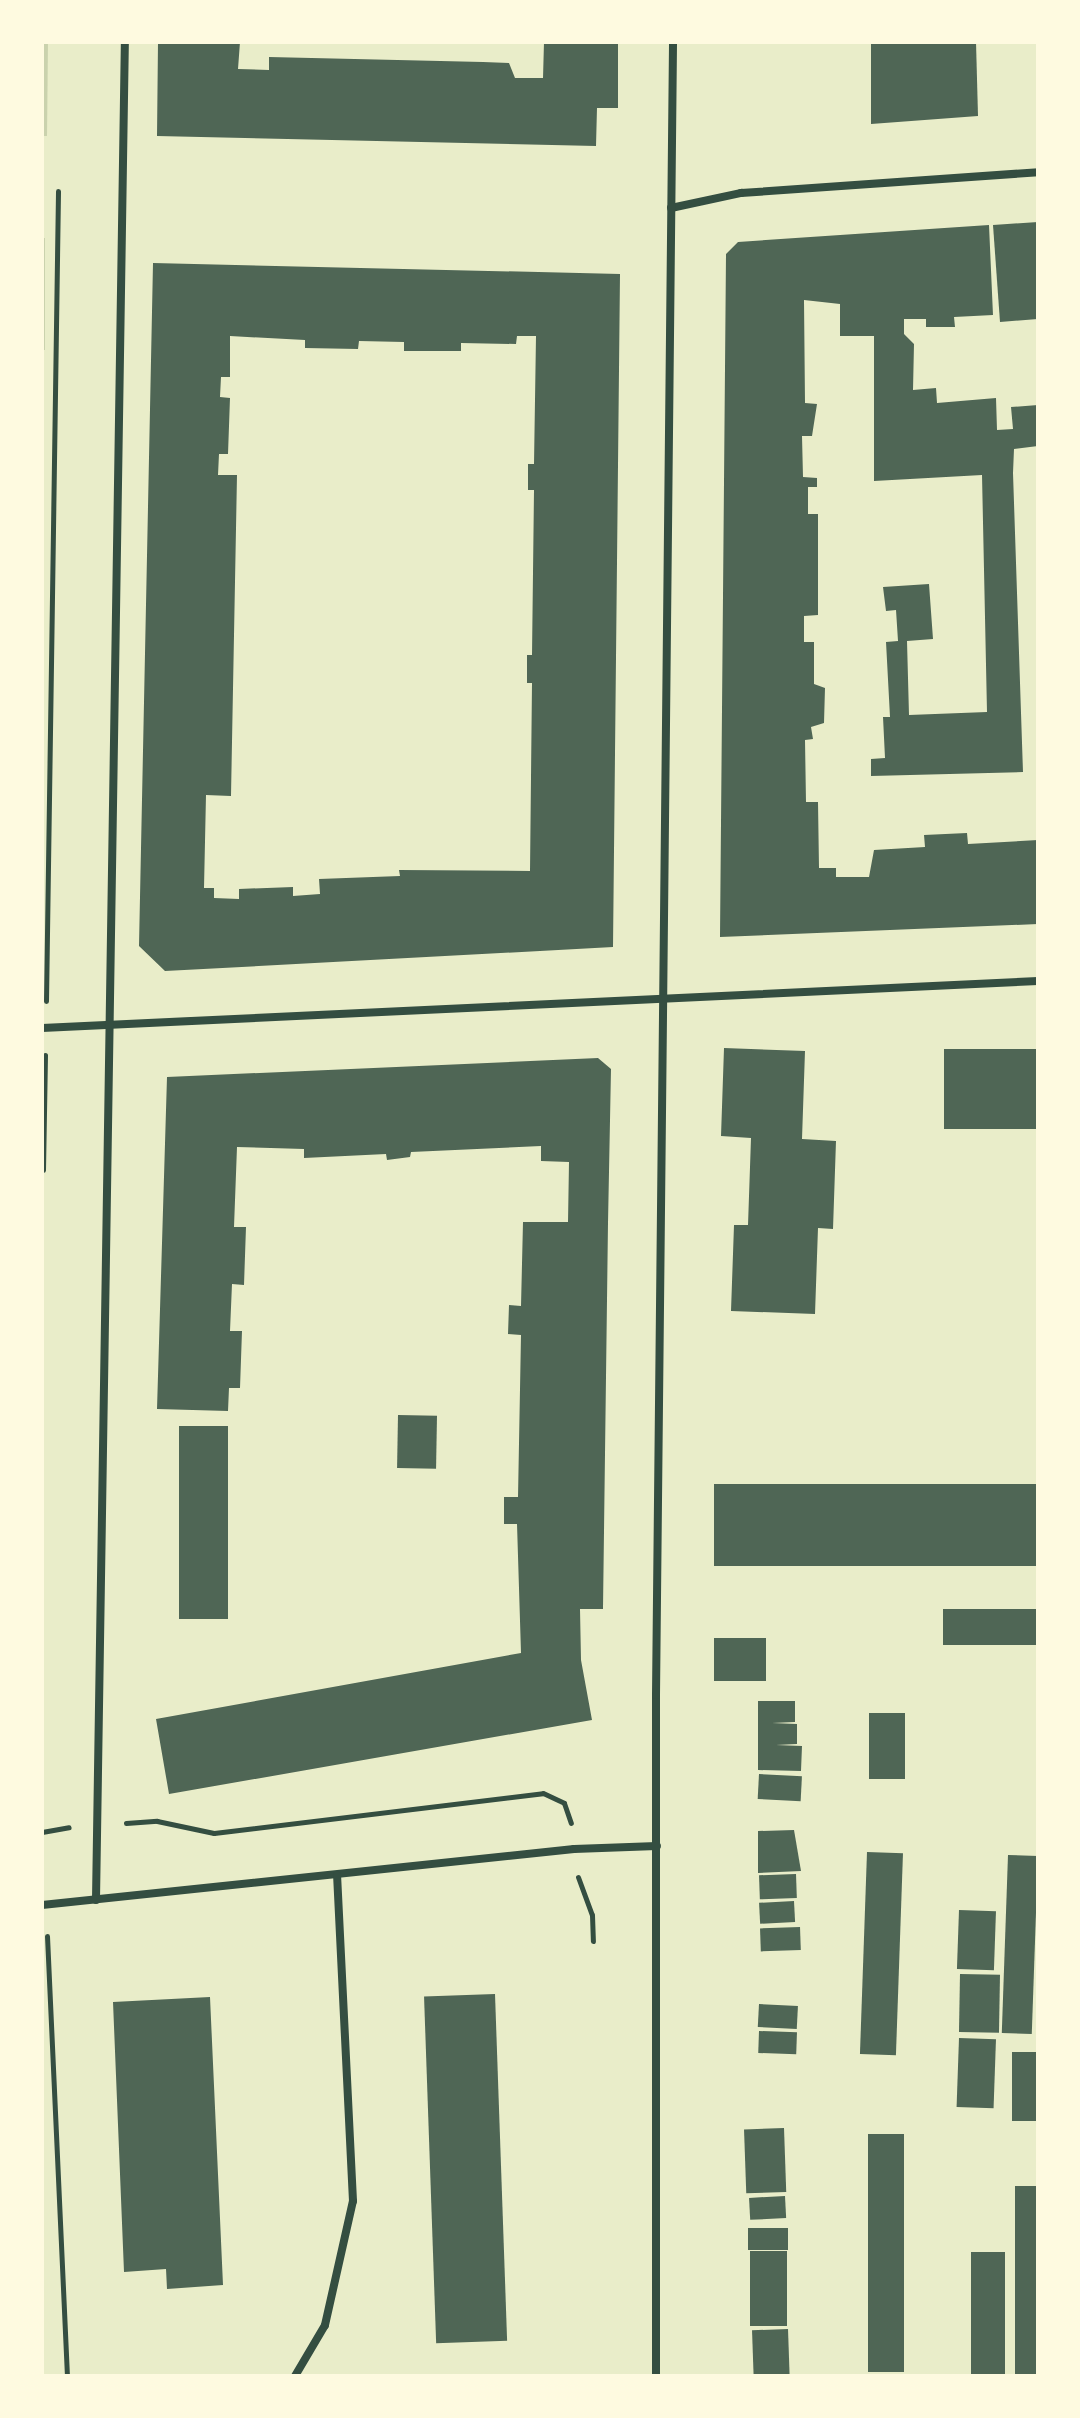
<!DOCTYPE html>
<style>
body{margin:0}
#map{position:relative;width:1080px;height:2418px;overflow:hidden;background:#e9edc9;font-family:"Sofia Sans Condensed",sans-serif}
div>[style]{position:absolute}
.green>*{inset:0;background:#cad2ad;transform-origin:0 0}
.building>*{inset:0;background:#4f6655;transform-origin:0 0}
.path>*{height:5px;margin:-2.5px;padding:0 2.5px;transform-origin:2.5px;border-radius:2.5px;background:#344e41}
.minor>*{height:8px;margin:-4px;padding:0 4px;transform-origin:4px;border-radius:4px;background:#344e41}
span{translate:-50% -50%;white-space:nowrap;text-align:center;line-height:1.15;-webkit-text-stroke:6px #fefae0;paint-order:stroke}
.frame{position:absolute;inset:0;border:44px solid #fefae0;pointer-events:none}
</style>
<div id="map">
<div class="green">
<i style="clip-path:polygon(42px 42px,48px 42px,47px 136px,42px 136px)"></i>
<i style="left:42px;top:238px;width:3px;height:112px"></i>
</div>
<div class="building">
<i style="clip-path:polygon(158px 42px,240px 42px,238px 69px,269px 70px,269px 57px,483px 62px,509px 63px,515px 78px,543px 78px,544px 42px,618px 42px,618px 108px,597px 108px,596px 146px,157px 136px)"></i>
<i style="clip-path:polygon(903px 42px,976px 42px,978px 116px,871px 124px,871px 43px)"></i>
<i style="clip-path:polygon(1038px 222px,1038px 319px,1000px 322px,993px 225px)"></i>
<i style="clip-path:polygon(989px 225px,993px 315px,954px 317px,955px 327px,926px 327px,926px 319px,904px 319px,904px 334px,914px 344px,913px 390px,936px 388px,937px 403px,996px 398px,997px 430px,1013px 429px,1011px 407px,1038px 405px,1038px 446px,1014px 449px,1013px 473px,1023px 772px,871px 776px,871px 759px,885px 758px,883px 717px,890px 717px,886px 642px,898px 641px,896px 610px,886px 611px,883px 587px,929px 584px,933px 639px,907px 641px,909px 715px,987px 712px,982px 475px,874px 481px,874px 336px,840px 336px,840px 304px,804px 300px,805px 403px,817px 404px,812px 436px,802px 436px,803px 477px,817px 478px,817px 487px,808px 487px,808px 514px,818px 514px,818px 615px,804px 616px,804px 642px,814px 642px,814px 684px,825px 688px,824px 723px,811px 727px,813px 739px,805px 740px,806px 802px,818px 802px,819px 868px,836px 868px,836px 877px,869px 877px,874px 850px,925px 847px,924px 835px,967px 833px,968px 844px,1038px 840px,1038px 924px,720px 937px,726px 254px,738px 242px)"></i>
<i style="clip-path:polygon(evenodd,153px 263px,620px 274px,613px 947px,165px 971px,139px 946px,153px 263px,230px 336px,305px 340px,305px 348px,358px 349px,359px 341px,404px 342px,404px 351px,461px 351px,461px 343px,516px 344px,517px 336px,536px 336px,534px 464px,528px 464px,528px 490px,534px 490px,532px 655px,527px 655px,527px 683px,532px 683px,530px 871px,399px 870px,400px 876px,319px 879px,320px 894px,293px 896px,293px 887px,239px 889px,239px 899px,214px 898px,214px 888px,204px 888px,206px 795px,231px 796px,237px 475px,218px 475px,219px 454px,228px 454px,230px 398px,220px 397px,221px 377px,230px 377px,230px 336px)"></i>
<i style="clip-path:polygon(724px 1048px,805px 1051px,802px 1139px,836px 1141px,833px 1229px,818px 1228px,815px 1314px,731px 1311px,734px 1225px,748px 1225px,751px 1138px,721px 1136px)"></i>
<i style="left:1038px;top:1049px;width:80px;height:94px;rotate:90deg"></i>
<i style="clip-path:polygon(598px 1058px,611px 1069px,608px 1223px,585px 1222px,608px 1223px,603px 1609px,580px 1609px,581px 1660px,592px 1720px,169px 1794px,156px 1719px,521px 1653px,517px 1524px,504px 1524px,504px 1497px,518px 1497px,521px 1335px,508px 1334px,509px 1305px,521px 1306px,523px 1222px,568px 1222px,569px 1162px,541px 1161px,541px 1146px,411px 1152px,410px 1157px,387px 1160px,386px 1154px,304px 1158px,304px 1149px,237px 1147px,234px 1227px,246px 1227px,244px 1285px,232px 1284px,230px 1331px,242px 1331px,240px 1388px,229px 1388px,228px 1411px,157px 1409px,167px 1077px)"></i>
<i style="left:398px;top:1415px;width:39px;height:53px;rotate:1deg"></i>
<i style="left:179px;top:1426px;width:49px;height:193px"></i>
<i style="left:1038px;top:1484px;width:82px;height:324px;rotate:90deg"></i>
<i style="left:1038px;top:1609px;width:36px;height:95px;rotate:90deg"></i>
<i style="left:714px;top:1638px;width:52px;height:43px"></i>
<i style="clip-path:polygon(758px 1701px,795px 1701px,795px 1722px,772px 1723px,797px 1724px,797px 1744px,776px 1745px,802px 1746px,801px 1771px,758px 1770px)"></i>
<i style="left:905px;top:1713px;width:66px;height:36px;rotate:90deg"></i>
<i style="left:759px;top:1774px;width:43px;height:25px;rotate:3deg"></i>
<i style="clip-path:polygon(794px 1830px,801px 1871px,758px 1873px,758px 1831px)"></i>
<i style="left:867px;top:1852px;width:36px;height:202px;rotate:2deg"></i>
<i style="left:1008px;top:1855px;width:30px;height:178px;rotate:2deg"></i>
<i style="left:796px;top:1874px;width:24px;height:37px;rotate:88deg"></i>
<i style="left:794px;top:1901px;width:21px;height:35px;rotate:87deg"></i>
<i style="left:959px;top:1910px;width:37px;height:59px;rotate:2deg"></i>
<i style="left:800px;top:1927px;width:23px;height:40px;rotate:88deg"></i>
<i style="left:960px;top:1974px;width:40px;height:58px;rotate:1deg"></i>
<i style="left:495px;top:1994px;width:347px;height:71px;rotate:88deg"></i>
<i style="clip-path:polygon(210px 1997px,223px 2285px,167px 2289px,166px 2269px,124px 2272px,113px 2002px)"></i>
<i style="left:759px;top:2004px;width:39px;height:23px;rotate:3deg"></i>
<i style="left:759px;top:2031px;width:38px;height:22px;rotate:2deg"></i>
<i style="left:959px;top:2038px;width:37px;height:69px;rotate:2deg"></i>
<i style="left:1038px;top:2052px;width:69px;height:26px;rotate:90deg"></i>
<i style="left:784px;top:2128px;width:64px;height:40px;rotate:88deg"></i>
<i style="left:868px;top:2134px;width:36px;height:238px"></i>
<i style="left:1038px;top:2186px;width:190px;height:23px;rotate:90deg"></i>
<i style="left:785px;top:2196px;width:22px;height:36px;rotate:87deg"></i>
<i style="left:748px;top:2228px;width:40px;height:22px"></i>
<i style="left:787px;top:2251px;width:75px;height:37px;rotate:90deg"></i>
<i style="left:971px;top:2252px;width:34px;height:124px"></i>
<i style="left:788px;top:2329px;width:47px;height:36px;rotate:88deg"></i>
</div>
<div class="path">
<i style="left:46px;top:1001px;width:810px;rotate:-89.15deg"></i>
<i style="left:43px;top:1170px;width:115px;rotate:-89deg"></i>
<i style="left:126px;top:1823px;width:31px;rotate:-4deg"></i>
<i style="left:157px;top:1821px;width:58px;rotate:11.9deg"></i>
<i style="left:214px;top:1833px;width:331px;rotate:-6.9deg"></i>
<i style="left:543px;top:1793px;width:23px;rotate:25deg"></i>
<i style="left:564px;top:1803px;width:21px;rotate:71deg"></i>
<i style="left:42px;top:1832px;width:27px;rotate:-10deg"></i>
<i style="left:578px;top:1877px;width:40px;rotate:69.8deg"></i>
<i style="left:592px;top:1915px;width:26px;rotate:88deg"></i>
<i style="left:47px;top:1936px;width:440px;rotate:87.4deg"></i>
</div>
<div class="minor">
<i style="left:671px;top:208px;width:72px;rotate:-12.1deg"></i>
<i style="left:741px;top:193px;width:298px;rotate:-4deg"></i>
<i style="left:42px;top:1028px;width:997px;rotate:-2.7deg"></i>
<i style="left:96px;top:1900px;width:1858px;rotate:-89.11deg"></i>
<i style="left:42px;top:1905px;width:535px;rotate:-6.01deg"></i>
<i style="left:574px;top:1849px;width:83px;rotate:-2.1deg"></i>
<i style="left:295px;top:2376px;width:59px;rotate:-59.5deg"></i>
<i style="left:325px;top:2325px;width:127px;rotate:-77.3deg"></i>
<i style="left:353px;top:2201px;width:326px;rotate:-92.8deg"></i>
<i style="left:656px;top:2376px;width:681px;rotate:-90deg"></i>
<i style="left:656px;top:1695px;width:1653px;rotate:-89.41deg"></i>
</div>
<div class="frame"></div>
</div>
